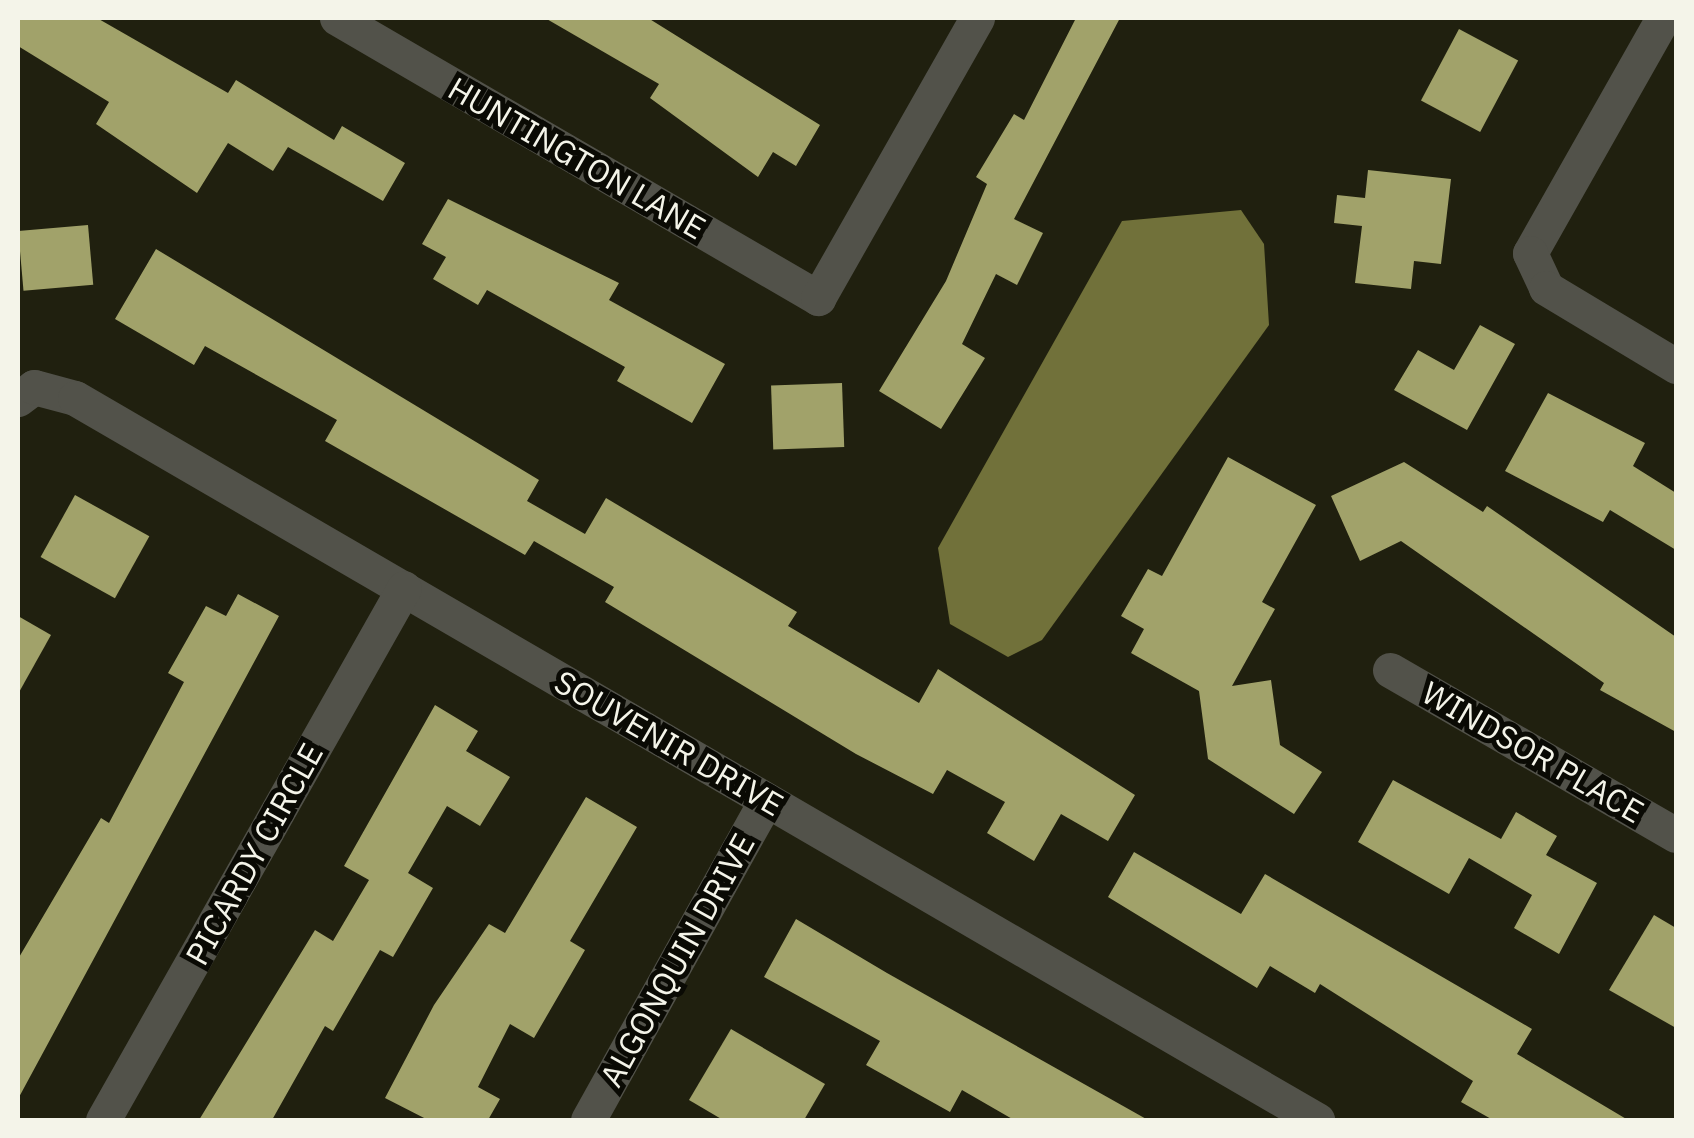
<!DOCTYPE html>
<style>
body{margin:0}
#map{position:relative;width:1694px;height:1138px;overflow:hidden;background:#20200f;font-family:"IBM Plex Sans",sans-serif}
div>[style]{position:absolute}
.water>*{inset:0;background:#71713a}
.building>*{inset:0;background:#a1a26a;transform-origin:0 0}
.minor>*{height:35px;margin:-17.5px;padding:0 17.5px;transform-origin:17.5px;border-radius:17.5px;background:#52524a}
span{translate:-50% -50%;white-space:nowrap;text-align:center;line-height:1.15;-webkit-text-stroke:10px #0a0a04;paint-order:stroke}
.street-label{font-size:32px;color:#f4f4e9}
.frame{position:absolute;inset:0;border:20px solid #f4f4e9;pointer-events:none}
</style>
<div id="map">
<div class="water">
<i style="clip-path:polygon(1241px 210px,1264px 244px,1269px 325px,1042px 640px,1008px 657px,950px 624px,938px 548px,1122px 221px)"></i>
</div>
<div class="building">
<i style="clip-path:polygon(18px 18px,97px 18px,228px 93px,236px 80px,334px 140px,342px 126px,405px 163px,383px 201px,288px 147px,273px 171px,228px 143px,197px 193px,96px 124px,109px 102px,18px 46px)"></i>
<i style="clip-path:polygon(545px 18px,648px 18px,820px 125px,796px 166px,773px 152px,758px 177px,650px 98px,659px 84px)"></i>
<i style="clip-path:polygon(1076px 18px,1120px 18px,1014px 219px,1043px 233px,1017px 285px,996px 274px,962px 344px,985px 358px,941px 429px,879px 391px,946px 281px,987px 184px,976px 177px,1014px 114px,1024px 120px)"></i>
<i style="left:1459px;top:29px;width:67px;height:81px;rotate:28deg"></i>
<i style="clip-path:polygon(1368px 170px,1451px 179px,1441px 264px,1414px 261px,1411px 289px,1355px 283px,1362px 226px,1334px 223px,1337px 195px,1365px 198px)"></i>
<i style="clip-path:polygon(448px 199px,619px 283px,609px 300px,725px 364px,692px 423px,617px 381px,625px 367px,487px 290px,478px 305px,433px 279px,446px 257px,422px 244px)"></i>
<i style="left:88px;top:225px;width:60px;height:70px;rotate:85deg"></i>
<i style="clip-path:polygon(156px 249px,539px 480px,527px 501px,585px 534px,606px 498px,797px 612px,788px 626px,919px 703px,938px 669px,1135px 795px,1108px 841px,1061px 814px,1034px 861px,987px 833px,1005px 802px,947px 770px,933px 794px,856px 754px,605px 602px,614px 587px,534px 541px,525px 555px,325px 441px,337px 420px,205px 346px,194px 365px,115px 319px)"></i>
<i style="clip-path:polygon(1480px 325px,1515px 344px,1467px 430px,1394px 390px,1418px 350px,1454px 370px)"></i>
<i style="left:842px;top:383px;width:64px;height:71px;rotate:88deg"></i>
<i style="clip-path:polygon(1548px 393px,1645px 443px,1633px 466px,1676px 493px,1676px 550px,1610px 510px,1603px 522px,1505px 471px)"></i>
<i style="clip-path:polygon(1228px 457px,1316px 505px,1262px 602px,1275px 609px,1232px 686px,1271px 680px,1280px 745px,1322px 772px,1294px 814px,1208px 759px,1199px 691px,1131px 653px,1144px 629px,1121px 616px,1148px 569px,1162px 576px)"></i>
<i style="clip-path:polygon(1404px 462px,1483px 512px,1487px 506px,1676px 637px,1676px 732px,1600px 690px,1604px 683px,1401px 541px,1360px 561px,1331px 496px)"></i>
<i style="left:75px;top:495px;width:85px;height:71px;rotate:29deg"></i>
<i style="clip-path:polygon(238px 594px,279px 616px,18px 1099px,18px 959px,101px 818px,109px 823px,184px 682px,168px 673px,206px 606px,226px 616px)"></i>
<i style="clip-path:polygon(18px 616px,51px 635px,18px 694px)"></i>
<i style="clip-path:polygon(435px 705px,478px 731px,466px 751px,510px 777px,480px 826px,447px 806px,408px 873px,433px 888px,393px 957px,380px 950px,333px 1031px,325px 1026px,272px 1120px,199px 1120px,315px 930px,333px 941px,369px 880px,344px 866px)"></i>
<i style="clip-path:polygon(1393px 780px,1501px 839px,1516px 812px,1557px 836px,1546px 855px,1597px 883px,1559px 954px,1514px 928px,1532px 895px,1469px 858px,1449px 894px,1358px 842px)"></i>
<i style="clip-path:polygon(586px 797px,637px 827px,570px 941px,585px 950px,534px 1038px,510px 1024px,478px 1087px,500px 1099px,488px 1120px,428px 1120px,385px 1098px,434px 1005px,489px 924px,505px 933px)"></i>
<i style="clip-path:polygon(1134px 852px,1241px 914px,1265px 874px,1532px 1029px,1517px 1054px,1628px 1120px,1493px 1120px,1461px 1102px,1473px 1081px,1320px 984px,1315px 993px,1270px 966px,1257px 988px,1108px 897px)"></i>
<i style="clip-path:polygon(1654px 915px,1676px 928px,1676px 1028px,1609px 990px)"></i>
<i style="clip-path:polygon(796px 919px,887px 973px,1148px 1120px,1014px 1120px,962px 1090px,950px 1112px,866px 1065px,880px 1041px,764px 977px)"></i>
<i style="clip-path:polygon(731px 1029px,825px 1084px,804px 1120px,723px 1120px,689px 1100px)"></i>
</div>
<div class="minor">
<i style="left:337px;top:18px;width:557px;rotate:30.2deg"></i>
<i style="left:818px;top:298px;width:322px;rotate:-60.4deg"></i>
<i style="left:1663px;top:18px;width:270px;rotate:119.5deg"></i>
<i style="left:1530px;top:253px;width:38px;rotate:65deg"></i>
<i style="left:1546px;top:288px;width:152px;rotate:31deg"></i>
<i style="left:18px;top:399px;width:20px;rotate:-37deg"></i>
<i style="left:34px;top:387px;width:42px;rotate:15deg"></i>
<i style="left:75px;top:398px;width:1437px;rotate:30.17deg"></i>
<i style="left:1390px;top:670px;width:330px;rotate:30deg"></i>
<i style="left:103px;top:1120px;width:611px;rotate:-60.5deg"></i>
<i style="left:588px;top:1120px;width:366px;rotate:-60.9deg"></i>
</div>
<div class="street-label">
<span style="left:577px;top:158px;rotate:30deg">HUNTINGTON LANE</span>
<span style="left:669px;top:743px;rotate:30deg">SOUVENIR DRIVE</span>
<span style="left:1533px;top:752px;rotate:30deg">WINDSOR PLACE</span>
<span style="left:254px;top:854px;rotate:-61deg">PICARDY CIRCLE</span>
<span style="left:677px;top:960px;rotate:-61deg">ALGONQUIN DRIVE</span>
</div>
<div class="frame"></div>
</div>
